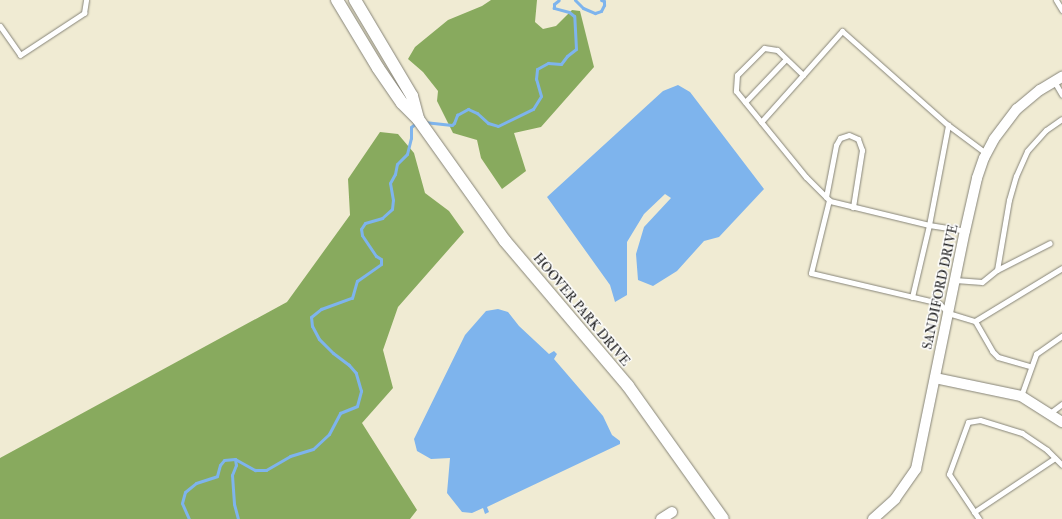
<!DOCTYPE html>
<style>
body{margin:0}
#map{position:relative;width:1062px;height:519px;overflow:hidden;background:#f0ebd3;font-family:"IM FELL Double Pica",serif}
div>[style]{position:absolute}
.forest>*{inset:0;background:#88aa5e}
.water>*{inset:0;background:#7eb4ed}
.stream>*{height:3px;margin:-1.5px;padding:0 1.5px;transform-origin:1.5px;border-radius:1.5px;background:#7eb4ed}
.roads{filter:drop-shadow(0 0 1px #868478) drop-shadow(0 0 1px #868478)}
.service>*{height:5px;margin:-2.5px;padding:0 2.5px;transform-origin:2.5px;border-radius:2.5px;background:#fff}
.minor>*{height:10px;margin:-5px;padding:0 5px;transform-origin:5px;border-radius:5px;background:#fff}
.tertiary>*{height:12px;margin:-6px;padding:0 6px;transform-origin:6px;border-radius:6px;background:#fff}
span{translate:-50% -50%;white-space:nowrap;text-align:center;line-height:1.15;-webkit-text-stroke:3px #fff;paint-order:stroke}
.street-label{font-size:13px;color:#1c1c1c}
</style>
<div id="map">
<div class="forest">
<i style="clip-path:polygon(491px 0,537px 0,535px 22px,543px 29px,556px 26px,572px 10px,580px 11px,594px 67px,541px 127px,514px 133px,526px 171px,502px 189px,481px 158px,477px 140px,453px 133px,437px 101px,438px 91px,423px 72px,408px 59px,415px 47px,448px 20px,482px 6px)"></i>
<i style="clip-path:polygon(380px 132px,398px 134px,414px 153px,425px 193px,449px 211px,464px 232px,398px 307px,383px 350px,393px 388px,362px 423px,417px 510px,410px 519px,0 519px,0 458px,287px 302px,350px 215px,348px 179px)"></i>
</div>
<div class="water">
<i style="clip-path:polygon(678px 85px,690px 92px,764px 189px,719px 237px,704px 241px,677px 271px,653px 286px,638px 280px,636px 254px,644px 227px,671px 198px,665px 194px,644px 214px,627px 242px,627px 295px,615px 302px,610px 285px,547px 197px,663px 91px)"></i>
<i style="clip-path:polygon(498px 309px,508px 312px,519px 326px,549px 354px,554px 351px,557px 354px,554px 359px,603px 416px,612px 435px,620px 441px,620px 444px,487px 507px,489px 512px,485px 514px,483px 508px,472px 513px,462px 512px,447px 493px,450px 458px,431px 459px,417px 451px,414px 439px,465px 335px,486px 311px)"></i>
</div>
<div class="stream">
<i style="left:575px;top:0;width:11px;rotate:45deg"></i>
<i style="left:583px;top:8px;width:13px;rotate:23deg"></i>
<i style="left:595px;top:13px;width:6px;rotate:-18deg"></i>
<i style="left:601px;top:11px;width:7px;rotate:-63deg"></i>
<i style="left:604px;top:5px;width:4px;rotate:-90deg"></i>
<i style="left:604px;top:1px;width:3px;rotate:-162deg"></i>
<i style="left:424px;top:122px;width:28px;rotate:6deg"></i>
<i style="left:452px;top:125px;width:3px;rotate:-45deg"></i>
<i style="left:454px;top:123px;width:9px;rotate:-69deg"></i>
<i style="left:457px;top:115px;width:13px;rotate:-29deg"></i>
<i style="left:468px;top:109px;width:10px;rotate:24deg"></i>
<i style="left:477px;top:113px;width:15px;rotate:42deg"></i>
<i style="left:488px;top:123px;width:10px;rotate:17deg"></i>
<i style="left:498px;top:126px;width:39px;rotate:-26deg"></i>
<i style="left:533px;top:109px;width:15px;rotate:-58deg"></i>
<i style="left:541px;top:96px;width:18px;rotate:-106deg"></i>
<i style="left:536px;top:79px;width:10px;rotate:-84deg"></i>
<i style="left:537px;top:69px;width:13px;rotate:-29deg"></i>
<i style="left:548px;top:63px;width:13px;rotate:4deg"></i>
<i style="left:561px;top:64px;width:10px;rotate:-53deg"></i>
<i style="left:567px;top:56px;width:11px;rotate:-38deg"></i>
<i style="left:576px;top:49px;width:33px;rotate:-93deg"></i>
<i style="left:574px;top:16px;width:6px;rotate:-141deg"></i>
<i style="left:569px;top:12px;width:16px;rotate:-165deg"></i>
<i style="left:554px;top:8px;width:4px;rotate:-90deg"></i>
<i style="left:554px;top:4px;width:6px;rotate:-39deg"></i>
<i style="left:235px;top:459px;width:6px;rotate:81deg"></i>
<i style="left:236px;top:465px;width:11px;rotate:112deg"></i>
<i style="left:232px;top:475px;width:29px;rotate:86deg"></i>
<i style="left:234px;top:504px;width:16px;rotate:75deg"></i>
<i style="left:189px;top:519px;width:17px;rotate:-114deg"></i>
<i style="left:182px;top:503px;width:11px;rotate:-75deg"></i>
<i style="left:185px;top:492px;width:14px;rotate:-39deg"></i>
<i style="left:196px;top:483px;width:22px;rotate:-18deg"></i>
<i style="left:217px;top:476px;width:11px;rotate:-75deg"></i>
<i style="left:220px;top:465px;width:6px;rotate:-51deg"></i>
<i style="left:224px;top:460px;width:11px;rotate:-5deg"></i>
<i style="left:235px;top:459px;width:23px;rotate:29deg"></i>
<i style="left:255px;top:470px;width:11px"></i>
<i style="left:266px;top:470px;width:28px;rotate:-30deg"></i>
<i style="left:290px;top:456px;width:24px;rotate:-17deg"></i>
<i style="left:313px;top:449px;width:22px;rotate:-43deg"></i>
<i style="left:329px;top:434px;width:24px;rotate:-62deg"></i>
<i style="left:340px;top:413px;width:18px;rotate:-22deg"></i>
<i style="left:357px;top:406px;width:16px;rotate:-75deg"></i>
<i style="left:361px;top:391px;width:19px;rotate:-106deg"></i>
<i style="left:356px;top:373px;width:11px;rotate:-131deg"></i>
<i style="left:349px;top:365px;width:20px;rotate:-143deg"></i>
<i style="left:333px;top:353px;width:20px;rotate:-135deg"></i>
<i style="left:319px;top:339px;width:15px;rotate:-118deg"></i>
<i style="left:312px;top:326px;width:9px;rotate:-96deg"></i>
<i style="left:311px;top:317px;width:13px;rotate:-39deg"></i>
<i style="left:321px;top:309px;width:33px;rotate:-20deg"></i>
<i style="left:352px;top:298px;width:18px;rotate:-74deg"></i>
<i style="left:357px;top:281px;width:29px;rotate:-35deg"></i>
<i style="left:381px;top:264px;width:5px;rotate:-90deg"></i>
<i style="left:381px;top:259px;width:6px;rotate:-149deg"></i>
<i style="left:376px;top:256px;width:25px;rotate:-124deg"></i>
<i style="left:362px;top:235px;width:6px;rotate:-99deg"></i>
<i style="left:361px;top:229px;width:7px;rotate:-56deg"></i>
<i style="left:365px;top:223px;width:18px;rotate:-16deg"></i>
<i style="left:382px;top:218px;width:13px;rotate:-42deg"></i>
<i style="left:392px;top:209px;width:9px;rotate:-84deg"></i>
<i style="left:393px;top:200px;width:17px;rotate:-100deg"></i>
<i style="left:390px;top:183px;width:10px;rotate:-61deg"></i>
<i style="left:395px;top:174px;width:10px;rotate:-79deg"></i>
<i style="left:397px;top:164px;width:14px;rotate:-45deg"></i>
<i style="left:407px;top:154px;width:16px;rotate:-76deg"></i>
<i style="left:411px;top:138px;width:11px;rotate:-90deg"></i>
<i style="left:411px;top:127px;width:6px;rotate:-39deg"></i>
</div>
<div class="roads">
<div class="service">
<i style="left:1056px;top:0;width:12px;rotate:59deg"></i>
<i style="left:0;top:26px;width:35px;rotate:55deg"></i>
<i style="left:20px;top:55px;width:77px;rotate:-33.3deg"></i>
<i style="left:84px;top:13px;width:13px;rotate:-81deg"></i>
<i style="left:803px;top:75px;width:59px;rotate:-48.4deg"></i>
<i style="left:842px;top:31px;width:142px;rotate:41.6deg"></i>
<i style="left:1054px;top:81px;width:16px;rotate:60deg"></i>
<i style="left:745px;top:102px;width:59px;rotate:-46.4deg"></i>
<i style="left:761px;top:122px;width:63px;rotate:-48.2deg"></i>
<i style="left:803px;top:75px;width:36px;rotate:-136deg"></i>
<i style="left:777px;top:50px;width:13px;rotate:-171deg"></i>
<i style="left:764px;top:48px;width:38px;rotate:135deg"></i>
<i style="left:737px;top:75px;width:16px;rotate:94deg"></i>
<i style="left:736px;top:91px;width:111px;rotate:50.9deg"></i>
<i style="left:806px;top:177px;width:34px;rotate:45deg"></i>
<i style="left:830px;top:201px;width:102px;rotate:13.6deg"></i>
<i style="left:929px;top:225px;width:36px;rotate:9deg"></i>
<i style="left:826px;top:197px;width:53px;rotate:-79.1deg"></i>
<i style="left:836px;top:145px;width:8px;rotate:-60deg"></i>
<i style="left:840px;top:138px;width:9px;rotate:-18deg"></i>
<i style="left:849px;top:135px;width:10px;rotate:24deg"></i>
<i style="left:858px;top:139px;width:12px;rotate:70deg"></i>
<i style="left:862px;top:150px;width:58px;rotate:99deg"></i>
<i style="left:829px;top:200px;width:75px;rotate:103.9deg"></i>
<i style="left:811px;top:273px;width:131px;rotate:13.2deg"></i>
<i style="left:939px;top:303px;width:13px;rotate:48deg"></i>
<i style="left:948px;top:313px;width:28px;rotate:17deg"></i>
<i style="left:975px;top:321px;width:102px;rotate:-31.3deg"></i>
<i style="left:997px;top:270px;width:71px;rotate:-80.3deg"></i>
<i style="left:1009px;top:200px;width:25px;rotate:-74deg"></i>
<i style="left:1016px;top:176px;width:27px;rotate:-66deg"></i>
<i style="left:1027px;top:151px;width:28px;rotate:-48deg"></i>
<i style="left:1046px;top:130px;width:19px;rotate:-35deg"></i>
<i style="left:955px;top:280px;width:27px;rotate:4deg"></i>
<i style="left:982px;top:282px;width:19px;rotate:-39deg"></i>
<i style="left:997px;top:270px;width:59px;rotate:-27deg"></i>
<i style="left:912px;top:297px;width:74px;rotate:-76.7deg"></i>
<i style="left:929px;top:225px;width:102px;rotate:-79.2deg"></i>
<i style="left:948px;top:125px;width:49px;rotate:36.6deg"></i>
<i style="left:975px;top:321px;width:34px;rotate:60deg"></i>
<i style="left:992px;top:351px;width:8px;rotate:45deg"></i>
<i style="left:998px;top:357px;width:33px;rotate:16deg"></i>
<i style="left:1021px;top:396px;width:45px;rotate:-70.3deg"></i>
<i style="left:1036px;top:354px;width:32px;rotate:-35deg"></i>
<i style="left:1050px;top:413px;width:15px;rotate:-37deg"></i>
<i style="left:974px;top:512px;width:97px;rotate:-33.7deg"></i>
<i style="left:979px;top:519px;width:54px;rotate:-123.7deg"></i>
<i style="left:949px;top:474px;width:55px;rotate:-69.9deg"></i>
<i style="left:968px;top:422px;width:12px;rotate:-9deg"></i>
<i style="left:980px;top:420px;width:44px;rotate:17.2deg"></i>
<i style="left:1022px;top:433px;width:30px;rotate:34deg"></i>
<i style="left:1047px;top:450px;width:21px;rotate:45deg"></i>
</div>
<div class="minor">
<i style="left:935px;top:378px;width:88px;rotate:11.8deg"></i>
<i style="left:1021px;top:396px;width:49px;rotate:32.4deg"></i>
<i style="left:661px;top:519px;width:13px;rotate:-32deg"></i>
<i style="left:873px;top:519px;width:30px;rotate:-42deg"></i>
<i style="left:895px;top:499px;width:37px;rotate:-55deg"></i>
<i style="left:916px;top:469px;width:243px;rotate:-78.4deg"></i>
<i style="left:965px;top:231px;width:54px;rotate:-77.2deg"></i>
<i style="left:977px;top:178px;width:21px;rotate:-71deg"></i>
<i style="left:984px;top:158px;width:21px;rotate:-62deg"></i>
<i style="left:994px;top:139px;width:38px;rotate:-53deg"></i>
<i style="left:1017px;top:109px;width:30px;rotate:-40deg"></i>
<i style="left:1040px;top:90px;width:26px;rotate:-31deg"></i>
</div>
<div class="tertiary">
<i style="left:337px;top:0;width:79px;rotate:58.9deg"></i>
<i style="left:378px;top:68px;width:42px;rotate:55.6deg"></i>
<i style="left:402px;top:103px;width:23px;rotate:45deg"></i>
<i style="left:418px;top:119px;width:150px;rotate:54.5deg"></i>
<i style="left:505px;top:241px;width:190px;rotate:49.7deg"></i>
<i style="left:628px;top:386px;width:163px;rotate:54.5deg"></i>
<i style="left:355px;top:0;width:112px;rotate:59.3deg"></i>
<i style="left:412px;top:96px;width:23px;rotate:75deg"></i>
</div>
</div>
<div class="street-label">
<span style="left:941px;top:287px;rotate:-78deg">SANDIFORD DRIVE</span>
<span style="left:581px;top:310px;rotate:50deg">HOOVER PARK DRIVE</span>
</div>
</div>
